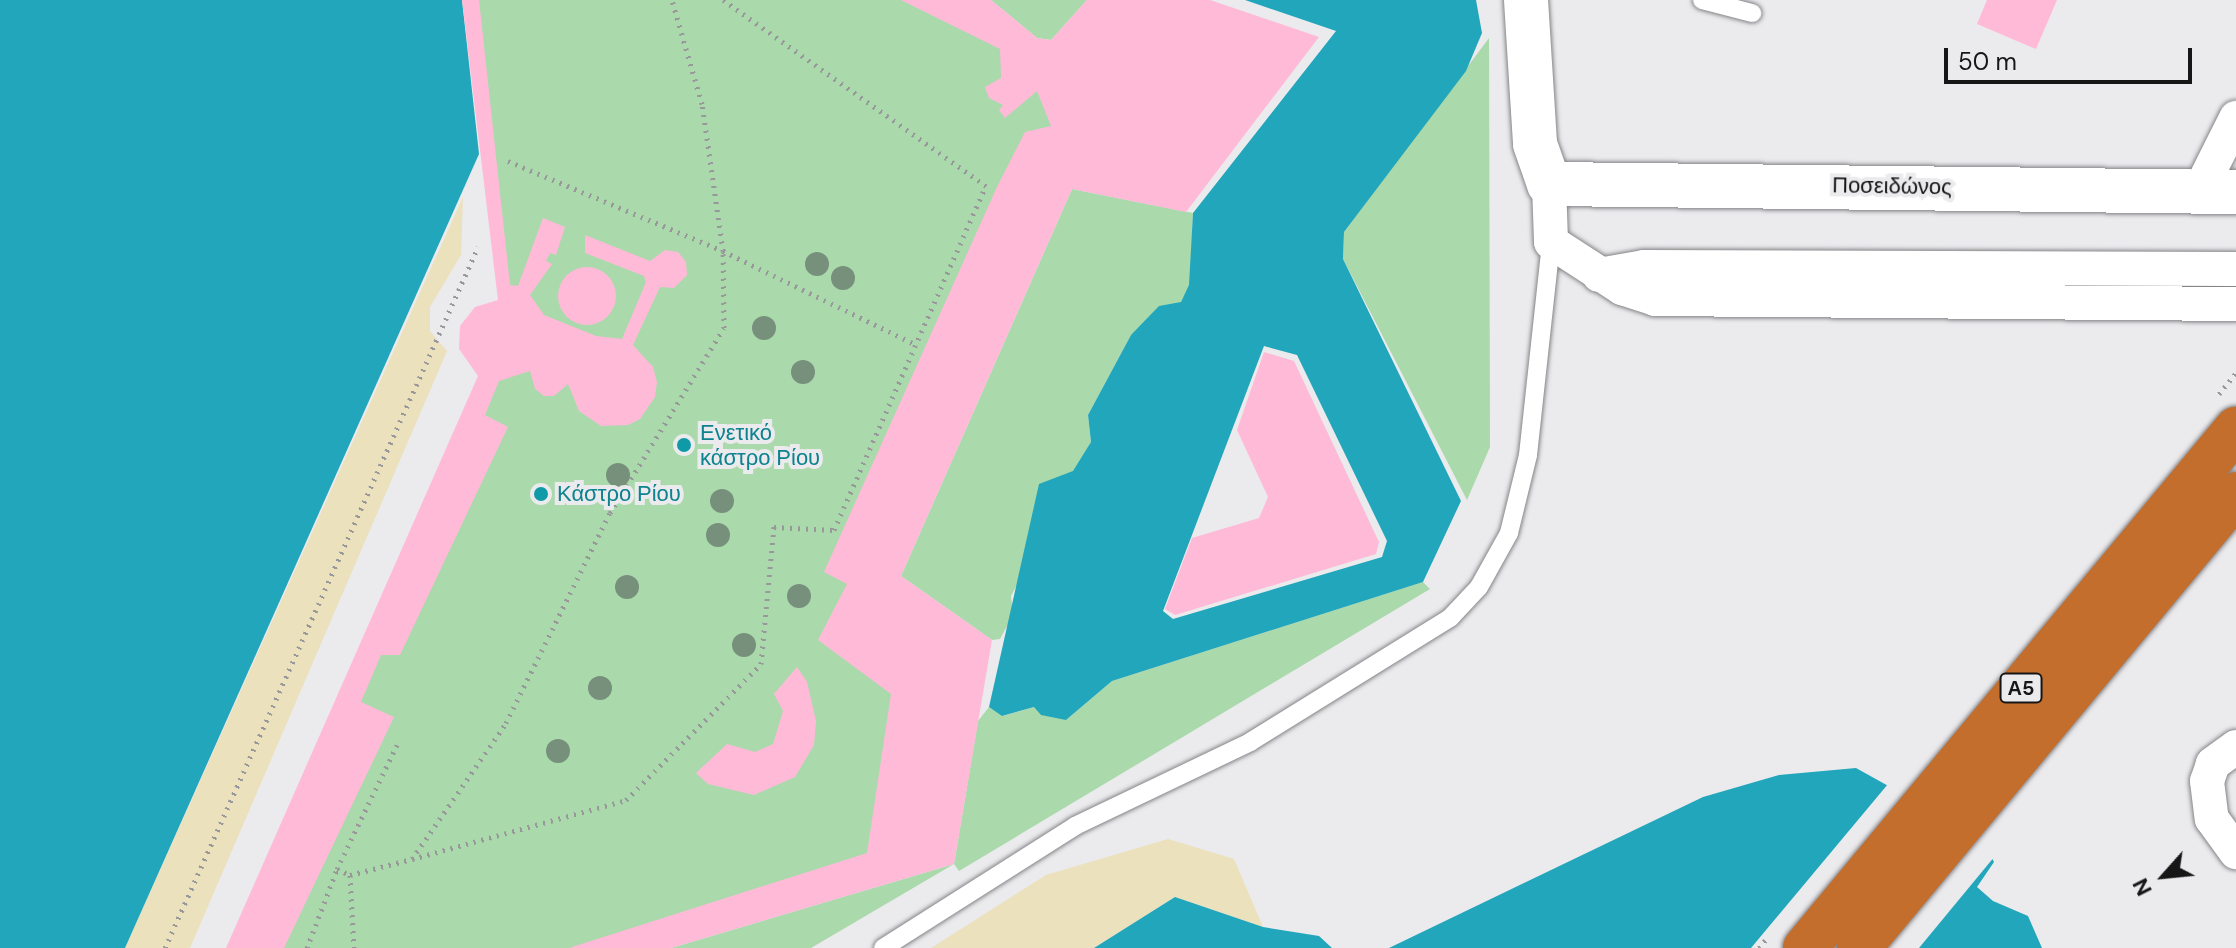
<!DOCTYPE html>
<meta charset="utf-8">
<style>
body{margin:0}
#map{position:relative;width:2236px;height:948px;overflow:hidden;background:#ebeaed;font-family:"DM Sans",sans-serif}
div>[style]{position:absolute}
.green>*{inset:0;background:#aad9ac}
.sand>*{inset:0;background:#ebe1bc}
.water>*{inset:0;background:#21a6bb}
.pier>*{inset:0;background:#ebeaed}
.building>*{inset:0;background:#ffbad8}
.round{border-radius:50%}
.path>*{height:5px;margin-top:-2.5px;transform-origin:0;background:repeating-linear-gradient(90deg,#98989a 0 2px,transparent 0 8px)}
.roads{filter:drop-shadow(0 0 2px #858487) drop-shadow(0 0 2px #858487)}
.lane>*{height:18px;margin:-9px;padding:0 9px;transform-origin:9px;border-radius:9px;background:#fff}
.street>*{height:34px;margin:-17px;padding:0 17px;transform-origin:17px;border-radius:17px;background:#fff}
.secondary>*{height:44px;margin:-22px;padding:0 22px;transform-origin:22px;border-radius:22px;background:#fff}
.highway>*{height:44px;margin:-22px;padding:0 22px;transform-origin:22px;border-radius:22px;background:#c36e2d}
.trees>*{width:24px;height:24px;margin:-12px;border-radius:50%;background:#77907b}
.dots>*{width:22px;height:22px;translate:-50% -50%;box-sizing:border-box;border:4px solid #ebeaed;border-radius:50%}
span{translate:-50% -50%;white-space:nowrap;text-align:center;line-height:1.15;-webkit-text-stroke:8px #ebeaed;paint-order:stroke}
.shield-label span{padding:2px 6px;background:#ebeaed;border:2px solid;border-radius:6px;-webkit-text-stroke-width:0}
.shield-label{font-size:20px;color:#161617;font-weight:700}
.street-label{font-size:22px;color:#161617}
.culture-label{font-size:22px;color:#0d838f}
.left{translate:0 -50%;text-align:left}
.north{position:absolute;left:2124px;top:836px;width:80px;height:80px;-webkit-text-stroke:6px #ebeaed;paint-order:stroke;rotate:243deg;font-size:22px;font-weight:700;line-height:32px;text-align:center;color:#161617}
.north::after{content:'';display:block;margin:auto;width:28px;height:36px;background:#161617;clip-path:polygon(50% 0,100% 100%,50% 72%,0 100%)}
.scale{position:absolute;left:1944px;top:48px;width:248px;height:36px;box-sizing:border-box;border:4px solid #161617;border-top:0;padding-left:10px;font-size:24px;line-height:28px;white-space:nowrap;color:#161617;-webkit-text-stroke:6px #ebeaed;paint-order:stroke}
</style>
<div id="map">
<div class="green">
<i style="clip-path:polygon(474px 0,927px 0,1009px 44px,1068px 122px,847px 559px,903px 692px,887px 860px,611px 948px,270px 948px,350px 707px,495px 363px,505px 303px)"></i>
<i style="clip-path:polygon(991px 0,1087px 0,1051px 40px,1037px 38px)"></i>
<i style="clip-path:polygon(1489px 38px,1490px 447px,1467px 500px,1343px 259px,1344px 232px)"></i>
<i style="clip-path:polygon(1072px 189px,1193px 213px,1190px 285px,1181px 302px,1131px 335px,1088px 415px,1091px 442px,1011px 596px,1013px 615px,1000px 639px,992px 640px,901px 576px)"></i>
<i style="clip-path:polygon(1423px 582px,1430px 589px,959px 871px,954px 864px,811px 948px,671px 948px,954px 864px,978px 721px,989px 707px,1003px 716px,1034px 707px,1066px 720px,1112px 681px)"></i>
</div>
<div class="sand">
<i style="clip-path:polygon(463px 197px,461px 255px,430px 307px,430px 331px,447px 351px,190px 948px,125px 948px)"></i>
<i style="clip-path:polygon(1168px 839px,1234px 859px,1263px 927px,1175px 897px,1094px 948px,931px 948px,1046px 875px)"></i>
</div>
<div class="water">
<i style="clip-path:polygon(0 0,462px 0,479px 154px,125px 948px,0 948px)"></i>
<i style="clip-path:polygon(evenodd,1245px 0,1476px 0,1482px 33px,1466px 71px,1344px 232px,1343px 259px,1461px 501px,1423px 582px,1112px 681px,1066px 720px,1041px 715px,1034px 707px,1002px 716px,989px 707px,1039px 484px,1073px 471px,1091px 442px,1088px 415px,1131px 335px,1159px 306px,1181px 302px,1189px 285px,1193px 213px,1336px 31px,1245px 0,1264px 346px,1297px 355px,1387px 541px,1382px 557px,1173px 619px,1163px 611px,1264px 346px)"></i>
<i style="clip-path:polygon(1856px 768px,1980px 837px,1994px 862px,1977px 887px,1993px 901px,2028px 916px,2042px 948px,1389px 948px,1703px 797px,1779px 775px)"></i>
<i style="clip-path:polygon(1175px 897px,1263px 927px,1319px 936px,1332px 948px,1094px 948px)"></i>
</div>
<div class="pier">
<i style="clip-path:polygon(1888px 784px,1982px 834px,1995px 856px,1919px 948px,1751px 948px)"></i>
</div>
<div class="building">
<i style="clip-path:polygon(462px 0,479px 0,510px 285px,518px 286px,543px 218px,565px 227px,556px 255px,550px 253px,546px 261px,552px 264px,530px 295px,544px 315px,596px 336px,622px 339px,646px 282px,644px 276px,585px 253px,585px 235px,650px 261px,665px 250px,678px 252px,686px 262px,687px 275px,674px 288px,660px 287px,633px 345px,653px 367px,657px 382px,655px 397px,640px 419px,628px 425px,601px 426px,579px 411px,568px 384px,554px 396px,544px 396px,535px 389px,530px 371px,499px 381px,485px 415px,508px 427px,400px 655px,381px 655px,361px 702px,394px 717px,284px 948px,226px 948px,478px 376px,459px 349px,460px 326px,475px 307px,498px 300px)"></i>
<i style="clip-path:polygon(901px 0,991px 0,1037px 38px,1051px 40px,1087px 0,1210px 0,1319px 37px,1186px 212px,1072px 189px,901px 576px,992px 640px,954px 864px,671px 948px,569px 948px,867px 853px,891px 694px,818px 640px,847px 584px,824px 572px,997px 187px,1025px 132px,1051px 126px,1037px 91px,1005px 118px,999px 110px,1003px 105px,989px 98px,985px 87px,1001px 78px,1000px 49px)"></i>
<i style="clip-path:polygon(1987px 0,2057px 0,2036px 49px,1977px 24px)"></i>
<i class="round" style="left:558px;top:267px;width:58px;height:58px"></i>
<i style="clip-path:polygon(1264px 352px,1294px 361px,1379px 542px,1376px 554px,1175px 615px,1165px 609px,1192px 538px,1259px 518px,1268px 497px,1237px 430px)"></i>
<i style="clip-path:polygon(797px 667px,807px 682px,816px 721px,814px 745px,795px 777px,754px 795px,708px 784px,696px 773px,727px 744px,755px 752px,773px 744px,783px 711px,774px 694px)"></i>
</div>
<div class="path">
<i style="left:508px;top:161px;width:233px;rotate:22.7deg"></i>
<i style="left:723px;top:251px;width:216px;rotate:25.9deg"></i>
<i style="left:2219px;top:394px;width:27px;rotate:-51deg"></i>
<i style="left:412px;top:859px;width:222px;rotate:-15.4deg"></i>
<i style="left:626px;top:800px;width:192px;rotate:-45.2deg"></i>
<i style="left:761px;top:664px;width:138px;rotate:-84.6deg"></i>
<i style="left:774px;top:527px;width:60px;rotate:2.9deg"></i>
<i style="left:834px;top:530px;width:376px;rotate:-66.2deg"></i>
<i style="left:986px;top:186px;width:322px;rotate:-144.7deg"></i>
<i style="left:337px;top:869px;width:138px;rotate:-64.2deg"></i>
<i style="left:350px;top:875px;width:73px;rotate:86.9deg"></i>
<i style="left:165px;top:948px;width:768px;rotate:-65.94deg"></i>
<i style="left:307px;top:948px;width:85px;rotate:-69.2deg"></i>
<i style="left:337px;top:869px;width:14px;rotate:25deg"></i>
<i style="left:350px;top:875px;width:64px;rotate:-14.5deg"></i>
<i style="left:412px;top:859px;width:165px;rotate:-55.3deg"></i>
<i style="left:506px;top:723px;width:234px;rotate:-63.7deg"></i>
<i style="left:610px;top:513px;width:217px;rotate:-58.4deg"></i>
<i style="left:724px;top:328px;width:77px;rotate:-90.7deg"></i>
<i style="left:723px;top:251px;width:148px;rotate:-98.1deg"></i>
<i style="left:702px;top:104px;width:108px;rotate:-106.1deg"></i>
<i style="left:1759px;top:948px;width:14px;rotate:-51deg"></i>
</div>
<div class="roads">
<div class="lane">
<i style="left:1702px;top:0;width:52px;rotate:14.6deg"></i>
<i style="left:883px;top:948px;width:227px;rotate:-32.4deg"></i>
<i style="left:1075px;top:826px;width:194px;rotate:-25.6deg"></i>
<i style="left:1250px;top:742px;width:235px;rotate:-31.8deg"></i>
<i style="left:1450px;top:618px;width:42px;rotate:-46.9deg"></i>
<i style="left:1479px;top:587px;width:62px;rotate:-60.9deg"></i>
<i style="left:1509px;top:533px;width:80px;rotate:-76.3deg"></i>
<i style="left:1528px;top:455px;width:214px;rotate:-83.8deg"></i>
</div>
<div class="street">
<i style="left:1549px;top:184px;width:58px;rotate:88deg"></i>
<i style="left:1551px;top:242px;width:85px;rotate:32.9deg"></i>
<i style="left:1622px;top:288px;width:35px;rotate:18deg"></i>
<i style="left:1655px;top:299px;width:581px;rotate:0.49deg"></i>
<i style="left:2199px;top:192px;width:83px;rotate:-63.4deg"></i>
<i style="left:1599px;top:275px;width:46px;rotate:-10.1deg"></i>
<i style="left:1644px;top:267px;width:592px;rotate:0.19deg"></i>
<i style="left:2236px;top:747px;width:29px;rotate:144deg"></i>
<i style="left:2213px;top:764px;width:18px;rotate:109deg"></i>
<i style="left:2207px;top:781px;width:38px;rotate:83deg"></i>
<i style="left:2212px;top:819px;width:41px;rotate:54deg"></i>
</div>
<div class="secondary">
<i style="left:1526px;top:0;width:144px;rotate:86.4deg"></i>
<i style="left:1535px;top:144px;width:42px;rotate:70.7deg"></i>
<i style="left:1549px;top:184px;width:687px;rotate:0.67deg"></i>
</div>
<div class="highway">
<i style="left:1805px;top:948px;width:675px;rotate:-50.29deg"></i>
<i style="left:1859px;top:948px;width:590px;rotate:-50.29deg"></i>
</div>
</div>
<div class="trees">
<i style="left:817px;top:264px"></i>
<i style="left:843px;top:278px"></i>
<i style="left:764px;top:328px"></i>
<i style="left:803px;top:372px"></i>
<i style="left:618px;top:475px"></i>
<i style="left:722px;top:501px"></i>
<i style="left:718px;top:535px"></i>
<i style="left:627px;top:587px"></i>
<i style="left:799px;top:596px"></i>
<i style="left:744px;top:645px"></i>
<i style="left:600px;top:688px"></i>
<i style="left:558px;top:751px"></i>
</div>
<div class="dots">
<i style="left:684px;top:445px;background:#0f9aa8"></i>
<i style="left:541px;top:494px;background:#0f9aa8"></i>
</div>
<div class="shield-label">
<span style="left:2021px;top:688px">Α5</span>
</div>
<div class="street-label">
<span style="left:1892px;top:186px;rotate:1deg">Ποσειδώνος</span>
</div>
<div class="culture-label">
<span class="left" style="left:700px;top:445px">Ενετικό<br>κάστρο Ρίου</span>
<span class="left" style="left:557px;top:494px">Κάστρο Ρίου</span>
</div>
<div class="north">N</div>
<div class="scale">50 m</div>
</div>
